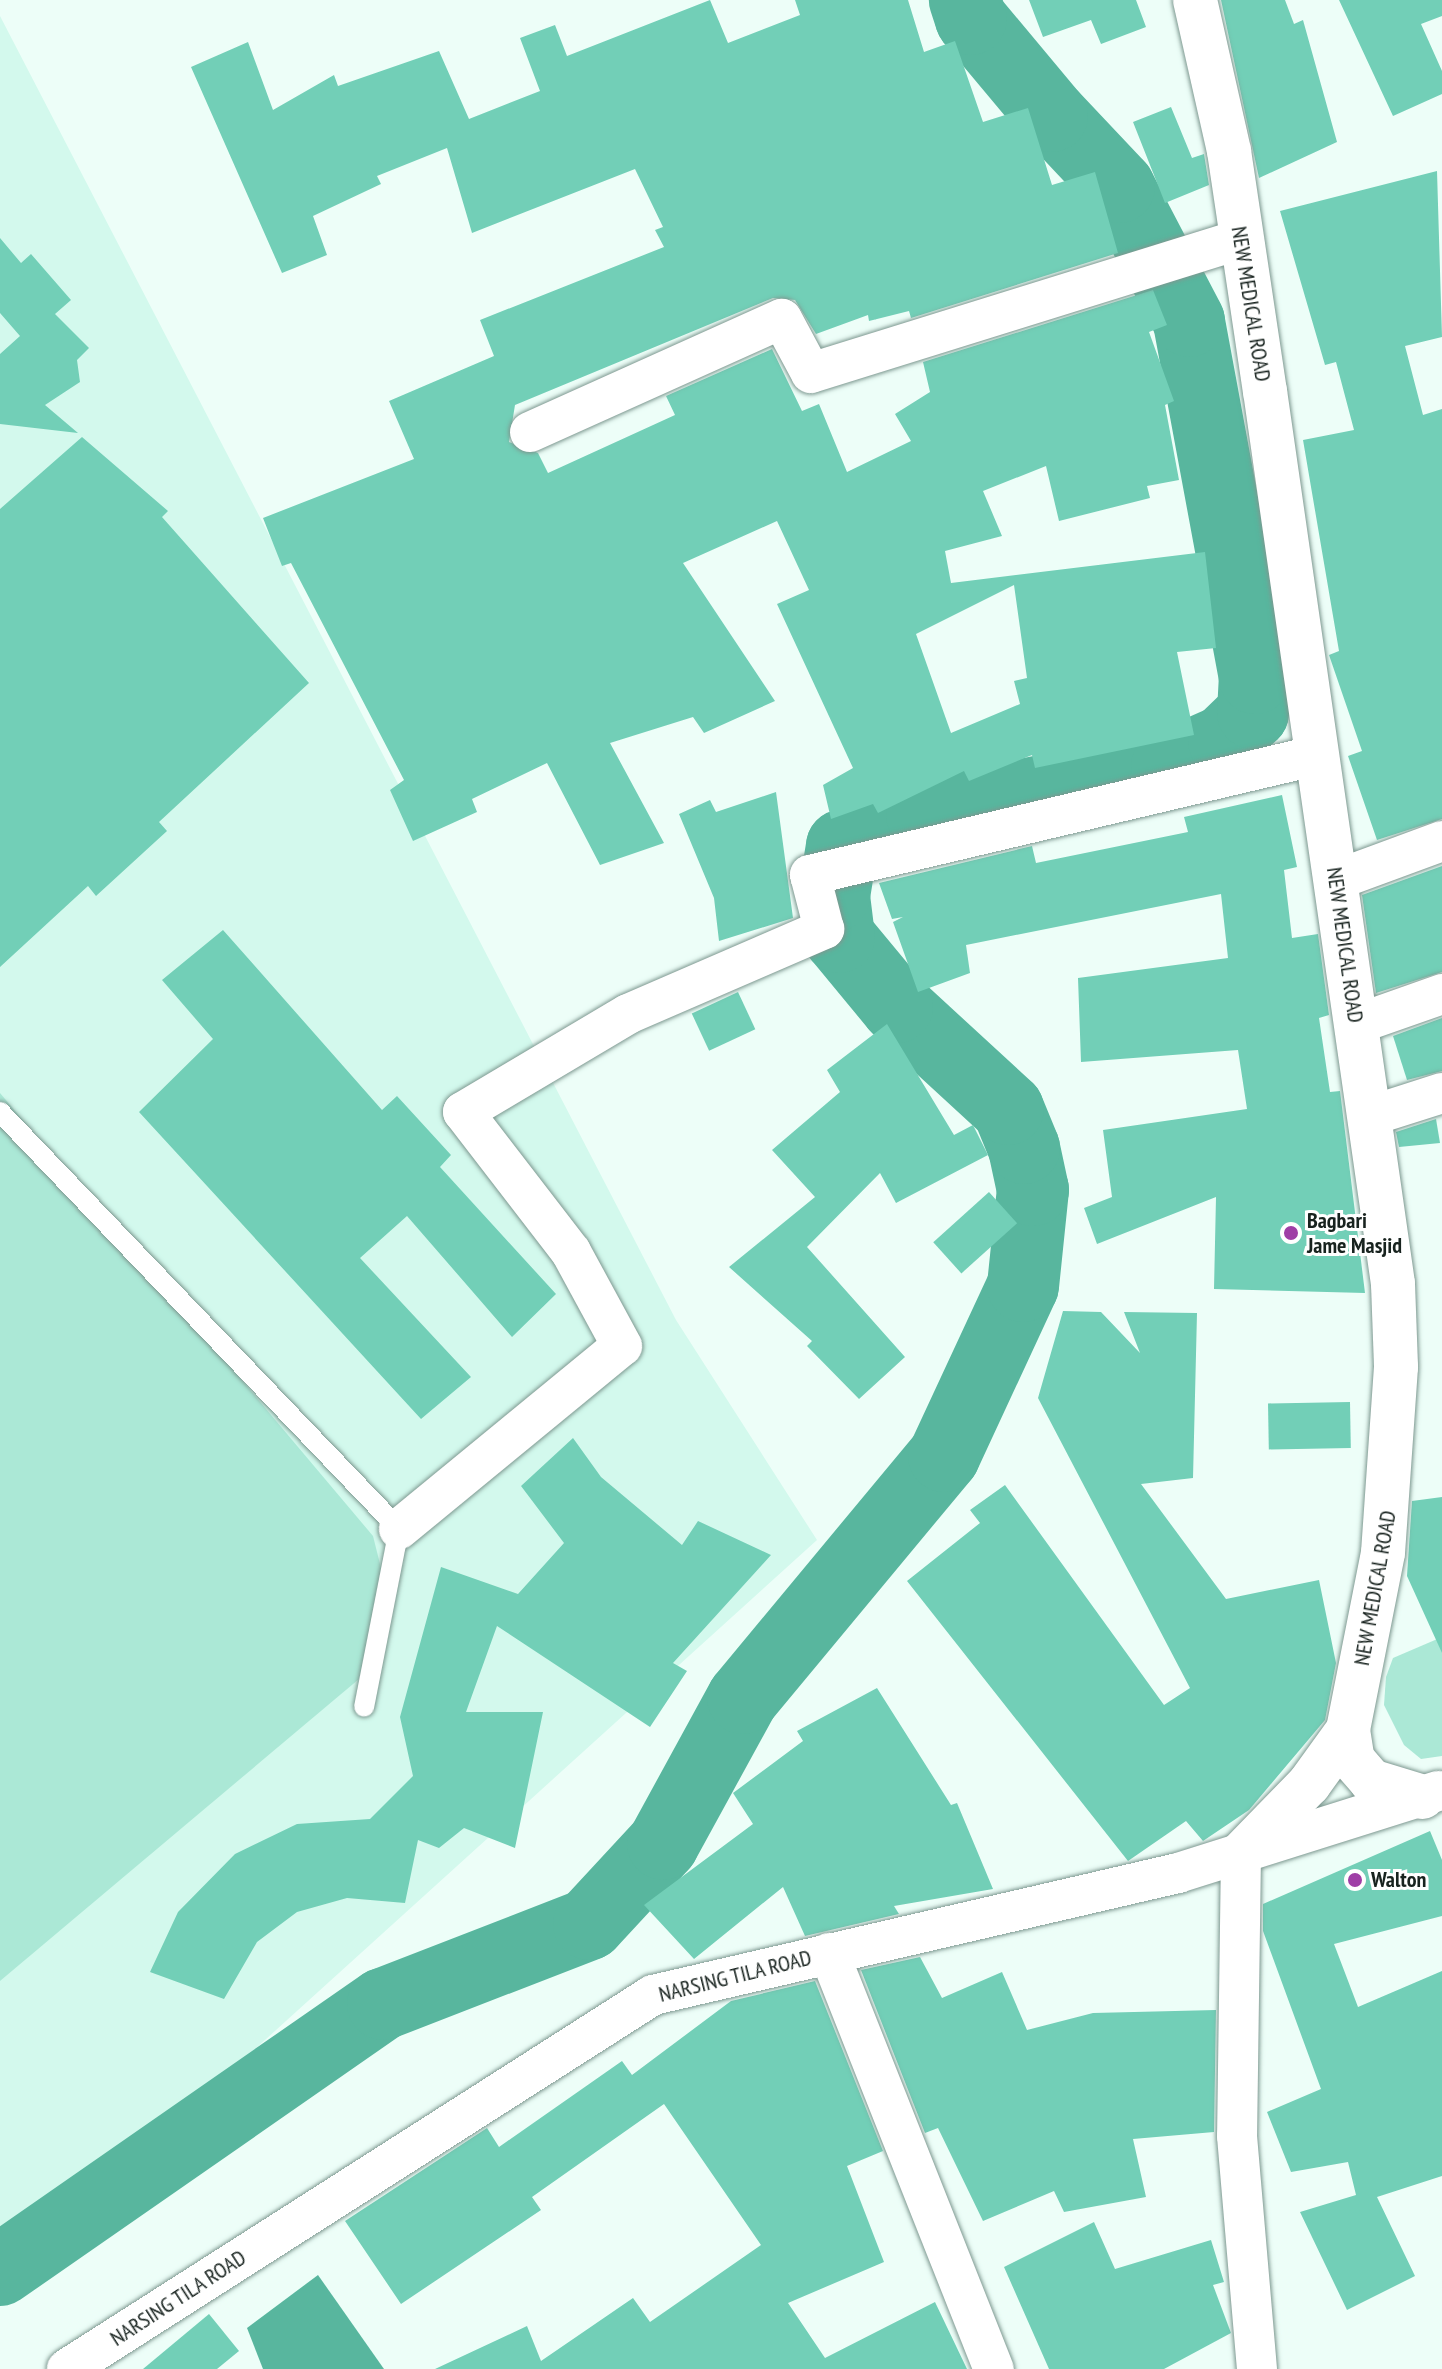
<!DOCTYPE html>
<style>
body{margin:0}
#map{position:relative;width:1442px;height:2369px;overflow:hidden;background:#edfef8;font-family:"PT Sans Narrow",sans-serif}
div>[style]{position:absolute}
.built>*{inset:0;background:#d3f9ed}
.green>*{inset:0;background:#abe8d6}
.water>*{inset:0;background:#58b69e}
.river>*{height:72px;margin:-36px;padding:0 36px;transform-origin:36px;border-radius:36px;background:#58b69e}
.building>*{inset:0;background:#72cfb7;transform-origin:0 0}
.roads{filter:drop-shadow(0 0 2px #7d9890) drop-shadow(0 0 2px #7d9890)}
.service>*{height:20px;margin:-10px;padding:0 10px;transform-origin:10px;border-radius:10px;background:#fff}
.minor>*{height:40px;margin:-20px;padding:0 20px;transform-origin:20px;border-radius:20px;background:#fff}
.tertiary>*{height:44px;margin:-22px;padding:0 22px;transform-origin:22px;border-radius:22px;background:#fff}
.dots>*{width:22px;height:22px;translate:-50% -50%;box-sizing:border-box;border:4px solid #fff;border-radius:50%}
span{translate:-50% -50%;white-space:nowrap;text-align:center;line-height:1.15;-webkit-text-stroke:6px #fff;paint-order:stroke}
.street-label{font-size:22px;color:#18231f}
.poi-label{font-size:22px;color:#18231f;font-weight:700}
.left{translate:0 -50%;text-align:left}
</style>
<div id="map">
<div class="built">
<i style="clip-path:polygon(0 16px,676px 1320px,817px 1540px,0 2280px)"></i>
</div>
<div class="green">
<i style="clip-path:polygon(0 1093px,373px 1536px,384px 1580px,359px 1679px,0 1981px)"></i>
<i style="clip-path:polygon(1442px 1637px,1442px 1756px,1421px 1759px,1404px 1745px,1384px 1705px,1386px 1677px,1393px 1658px)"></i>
</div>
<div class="water">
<i style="clip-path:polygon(318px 2275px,384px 2369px,263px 2369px,247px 2328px)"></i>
</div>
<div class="river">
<i style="left:0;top:2270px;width:466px;rotate:-34.8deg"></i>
<i style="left:383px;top:2004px;width:221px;rotate:-21.2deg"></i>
<i style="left:589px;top:1924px;width:109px;rotate:-47.2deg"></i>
<i style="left:663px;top:1844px;width:166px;rotate:-61.3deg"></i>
<i style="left:743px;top:1698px;width:315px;rotate:-50.3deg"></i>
<i style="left:944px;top:1456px;width:187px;rotate:-65.1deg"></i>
<i style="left:1023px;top:1286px;width:97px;rotate:-84.1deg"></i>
<i style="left:1033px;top:1190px;width:43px;rotate:-102.1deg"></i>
<i style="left:1024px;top:1148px;width:42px;rotate:-112.3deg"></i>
<i style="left:1008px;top:1109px;width:151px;rotate:-137.4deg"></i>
<i style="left:897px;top:1007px;width:91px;rotate:-129.6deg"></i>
<i style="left:839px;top:937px;width:41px;rotate:-97deg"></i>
<i style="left:834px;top:896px;width:51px;rotate:-80.9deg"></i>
<i style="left:842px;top:846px;width:86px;rotate:-21.2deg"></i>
<i style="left:922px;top:815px;width:250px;rotate:-11.3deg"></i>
<i style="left:1167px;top:766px;width:62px;rotate:-23.7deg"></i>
<i style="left:1224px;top:741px;width:40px;rotate:-44deg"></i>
<i style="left:1253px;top:713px;width:35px;rotate:-87deg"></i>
<i style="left:1255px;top:678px;width:363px;rotate:-100.5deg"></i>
<i style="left:1189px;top:321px;width:151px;rotate:-117.6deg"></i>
<i style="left:1119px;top:187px;width:98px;rotate:-133.3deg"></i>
<i style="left:1052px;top:116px;width:126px;rotate:-129.9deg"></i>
<i style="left:971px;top:19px;width:20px;rotate:-108deg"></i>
</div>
<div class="building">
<i style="clip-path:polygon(evenodd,710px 0,728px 43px,800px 15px,795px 0,908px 0,924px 52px,955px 41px,983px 122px,1028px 108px,1052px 185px,1095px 172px,1118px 253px,911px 318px,909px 311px,869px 321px,868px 315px,816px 334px,795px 300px,773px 298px,515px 405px,509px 442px,538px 453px,548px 473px,675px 415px,666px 396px,772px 349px,802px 411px,819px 404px,847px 472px,911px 441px,895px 414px,930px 392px,923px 362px,1153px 290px,1167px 325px,1149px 332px,1174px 401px,1165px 405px,1179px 480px,1147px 486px,1150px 498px,1059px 521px,1046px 466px,983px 491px,1002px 536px,945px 551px,951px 583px,1205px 552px,1216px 648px,1177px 652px,1194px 735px,1035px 768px,1032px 755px,969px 781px,964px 771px,878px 813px,873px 804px,831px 819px,823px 785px,853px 768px,777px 604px,809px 590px,777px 521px,683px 563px,775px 701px,704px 733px,693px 717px,610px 743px,664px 843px,600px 865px,547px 763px,472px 799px,477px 812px,413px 841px,390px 790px,404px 780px,291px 563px,282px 566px,263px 518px,414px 459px,389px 401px,494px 356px,480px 320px,664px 247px,655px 230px,663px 227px,635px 169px,472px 233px,447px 148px,377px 176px,381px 184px,313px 216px,327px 255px,282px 273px,191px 67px,248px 42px,273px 110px,334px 75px,338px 86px,439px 51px,469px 119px,540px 91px,520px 38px,555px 25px,567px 56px,710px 0,1014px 585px,1027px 678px,1014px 681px,1020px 704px,951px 733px,916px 634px,1014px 585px)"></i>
<i style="clip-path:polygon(1029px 0,1136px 0,1146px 27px,1101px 44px,1091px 20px,1043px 37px)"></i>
<i style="clip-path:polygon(1221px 0,1285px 0,1294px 24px,1303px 20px,1337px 142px,1259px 178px)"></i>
<i style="clip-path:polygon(1339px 0,1442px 0,1442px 16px,1421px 24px,1442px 71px,1442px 94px,1393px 116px)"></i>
<i style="clip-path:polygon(1171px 107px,1192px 158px,1204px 154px,1209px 185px,1165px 203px,1133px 122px)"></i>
<i style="clip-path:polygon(1437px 171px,1442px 337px,1405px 346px,1423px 415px,1442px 409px,1442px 819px,1377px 840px,1348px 756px,1362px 751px,1329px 655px,1339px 651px,1303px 440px,1354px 430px,1336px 362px,1325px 365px,1280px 211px)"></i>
<i style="clip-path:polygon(0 238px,21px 263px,31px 254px,71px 300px,55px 314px,89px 348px,77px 360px,80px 382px,45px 405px,78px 433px,0 424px,0 354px,20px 336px,0 313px)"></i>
<i style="clip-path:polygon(82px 437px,168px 511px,162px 517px,309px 683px,159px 822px,167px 831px,96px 896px,88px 886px,0 967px,0 509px)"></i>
<i style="clip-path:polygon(776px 792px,793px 918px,719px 941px,714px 898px,679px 814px,710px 800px,716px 812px)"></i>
<i style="clip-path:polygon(1282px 795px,1297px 867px,1284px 870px,1292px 938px,1318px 934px,1329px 1015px,1319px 1018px,1330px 1092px,1340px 1091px,1365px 1293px,1214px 1289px,1216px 1197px,1097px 1244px,1084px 1208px,1112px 1197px,1103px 1130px,1247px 1109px,1238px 1050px,1081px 1062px,1078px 978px,1228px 958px,1221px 894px,966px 945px,970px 973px,918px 992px,893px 922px,903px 917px,892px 919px,879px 883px,1032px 846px,1036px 863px,1188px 832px,1184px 817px)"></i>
<i style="clip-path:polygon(1442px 866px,1442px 972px,1376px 993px,1362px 895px)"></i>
<i style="clip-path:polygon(223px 930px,382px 1110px,397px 1096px,451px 1155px,440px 1167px,556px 1294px,512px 1337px,407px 1216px,360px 1258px,471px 1377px,421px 1419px,139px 1112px,213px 1039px,162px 980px)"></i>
<i style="left:738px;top:992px;width:41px;height:51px;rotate:65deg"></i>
<i style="clip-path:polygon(1442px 1018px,1442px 1071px,1407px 1080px,1393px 1036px)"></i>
<i style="clip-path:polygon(887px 1024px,954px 1135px,973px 1125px,988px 1155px,896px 1203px,880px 1173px,807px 1247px,905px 1357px,859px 1399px,807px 1346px,812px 1341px,729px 1267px,815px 1197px,772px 1150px,840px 1092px,827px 1070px)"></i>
<i style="clip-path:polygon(1436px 1119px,1440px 1143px,1399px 1147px,1396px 1132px)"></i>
<i style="left:989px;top:1192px;width:42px;height:75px;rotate:48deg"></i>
<i style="clip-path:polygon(1063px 1311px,1101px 1312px,1140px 1353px,1124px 1312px,1197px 1313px,1193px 1478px,1141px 1484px,1226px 1599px,1319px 1580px,1336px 1663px,1325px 1720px,1249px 1810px,1203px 1841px,1186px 1821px,1128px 1861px,907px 1581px,980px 1523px,970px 1510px,1005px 1485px,1164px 1705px,1190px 1688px,1038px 1398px)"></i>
<i style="left:1350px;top:1402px;width:46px;height:82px;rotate:89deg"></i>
<i style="clip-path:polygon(573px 1438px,601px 1477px,682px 1545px,698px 1521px,771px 1555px,673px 1663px,687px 1671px,650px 1727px,497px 1626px,466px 1712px,543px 1712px,515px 1848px,464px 1828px,439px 1848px,418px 1840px,405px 1903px,347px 1898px,297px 1912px,257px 1942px,224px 1999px,150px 1972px,178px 1912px,235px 1854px,297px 1824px,370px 1819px,413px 1776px,400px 1717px,441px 1567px,518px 1594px,564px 1543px,521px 1486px)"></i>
<i style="clip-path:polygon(1442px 1497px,1442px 1653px,1407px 1576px,1412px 1501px)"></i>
<i style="clip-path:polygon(877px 1688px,951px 1805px,957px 1803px,993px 1889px,894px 1906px,899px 1914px,805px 1936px,783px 1887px,694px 1959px,644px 1905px,753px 1824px,733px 1793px,803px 1741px,797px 1731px)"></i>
<i style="clip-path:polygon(1430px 1831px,1442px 1860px,1442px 1916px,1334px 1944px,1358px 2007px,1442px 1971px,1442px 2176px,1377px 2197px,1415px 2276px,1347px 2310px,1300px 2212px,1356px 2195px,1348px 2162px,1291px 2172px,1267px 2112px,1321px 2089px,1263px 1931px,1263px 1904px)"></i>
<i style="clip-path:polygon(920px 1957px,942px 1998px,1002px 1972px,1027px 2030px,1093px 2013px,1216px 2010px,1214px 2132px,1133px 2139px,1146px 2197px,1064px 2212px,1054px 2191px,983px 2221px,938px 2128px,925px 2133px,861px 1970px)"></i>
<i style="clip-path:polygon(815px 1981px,883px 2151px,847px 2166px,884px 2262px,788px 2303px,825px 2358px,935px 2302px,967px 2369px,435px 2369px,527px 2326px,541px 2361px,633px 2298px,650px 2322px,761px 2245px,664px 2104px,532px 2197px,541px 2210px,401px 2304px,345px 2221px,487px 2128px,499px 2147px,622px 2061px,632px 2075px,731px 2001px)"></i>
<i style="clip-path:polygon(1094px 2222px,1115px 2269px,1211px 2240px,1224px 2282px,1213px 2285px,1231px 2333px,1164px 2369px,1049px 2369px,1004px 2267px)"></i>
<i style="clip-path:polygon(209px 2314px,239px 2351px,217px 2369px,143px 2369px)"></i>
</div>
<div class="roads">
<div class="service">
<i style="left:0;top:1112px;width:577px;rotate:46.26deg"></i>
<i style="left:399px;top:1529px;width:181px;rotate:101.1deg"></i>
</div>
<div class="minor">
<i style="left:530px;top:432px;width:276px;rotate:-24.2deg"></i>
<i style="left:782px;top:319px;width:61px;rotate:61.8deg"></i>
<i style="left:811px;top:373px;width:450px;rotate:-17.3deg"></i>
<i style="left:1336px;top:880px;width:113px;rotate:-20.2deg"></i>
<i style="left:1357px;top:1024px;width:90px;rotate:-19.4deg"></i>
<i style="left:1370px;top:1116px;width:76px;rotate:-17.7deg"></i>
<i style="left:399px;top:1529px;width:288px;rotate:-39.4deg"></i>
<i style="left:622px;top:1346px;width:107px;rotate:-118.5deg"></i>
<i style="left:571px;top:1252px;width:177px;rotate:-127.6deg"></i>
<i style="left:463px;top:1112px;width:192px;rotate:-30.7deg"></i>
<i style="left:628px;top:1014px;width:214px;rotate:-23.4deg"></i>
<i style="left:824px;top:929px;width:56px;rotate:-104.5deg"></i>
<i style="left:810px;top:875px;width:522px;rotate:-13.29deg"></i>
<i style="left:1241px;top:1854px;width:282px;rotate:90.8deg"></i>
<i style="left:1237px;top:2136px;width:234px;rotate:85.1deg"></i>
<i style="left:829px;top:1953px;width:448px;rotate:68.4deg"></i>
<i style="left:67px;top:2369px;width:695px;rotate:-32.55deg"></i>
<i style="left:653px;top:1995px;width:539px;rotate:-13.08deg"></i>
<i style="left:1178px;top:1873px;width:273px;rotate:-17.5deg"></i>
</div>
<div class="tertiary">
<i style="left:1195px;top:0;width:155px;rotate:77.3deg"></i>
<i style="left:1229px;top:151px;width:243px;rotate:81.5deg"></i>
<i style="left:1265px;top:391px;width:902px;rotate:81.84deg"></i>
<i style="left:1393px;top:1284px;width:83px;rotate:87.9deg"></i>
<i style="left:1396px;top:1367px;width:186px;rotate:94deg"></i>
<i style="left:1383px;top:1553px;width:180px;rotate:101.2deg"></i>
<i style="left:1348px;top:1730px;width:67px;rotate:125.8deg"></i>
<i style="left:1309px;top:1784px;width:98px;rotate:134.2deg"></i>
<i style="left:1348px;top:1730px;width:30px;rotate:81deg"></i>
<i style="left:1353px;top:1760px;width:28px;rotate:49deg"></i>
<i style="left:1371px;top:1781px;width:54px;rotate:17.1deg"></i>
</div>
</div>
<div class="dots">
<i style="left:1291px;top:1233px;background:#9f3ea6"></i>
<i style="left:1355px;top:1880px;background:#9f3ea6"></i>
</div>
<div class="street-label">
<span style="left:1251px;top:304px;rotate:81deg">NEW MEDICAL ROAD</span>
<span style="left:1345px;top:945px;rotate:82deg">NEW MEDICAL ROAD</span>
<span style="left:1375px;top:1588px;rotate:-80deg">NEW MEDICAL ROAD</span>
<span style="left:735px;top:1976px;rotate:-14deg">NARSING TILA ROAD</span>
<span style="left:178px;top:2298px;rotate:-33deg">NARSING TILA ROAD</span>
</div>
<div class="poi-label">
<span class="left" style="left:1307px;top:1233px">Bagbari<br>Jame Masjid</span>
<span class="left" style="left:1371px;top:1880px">Walton</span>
</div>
</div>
